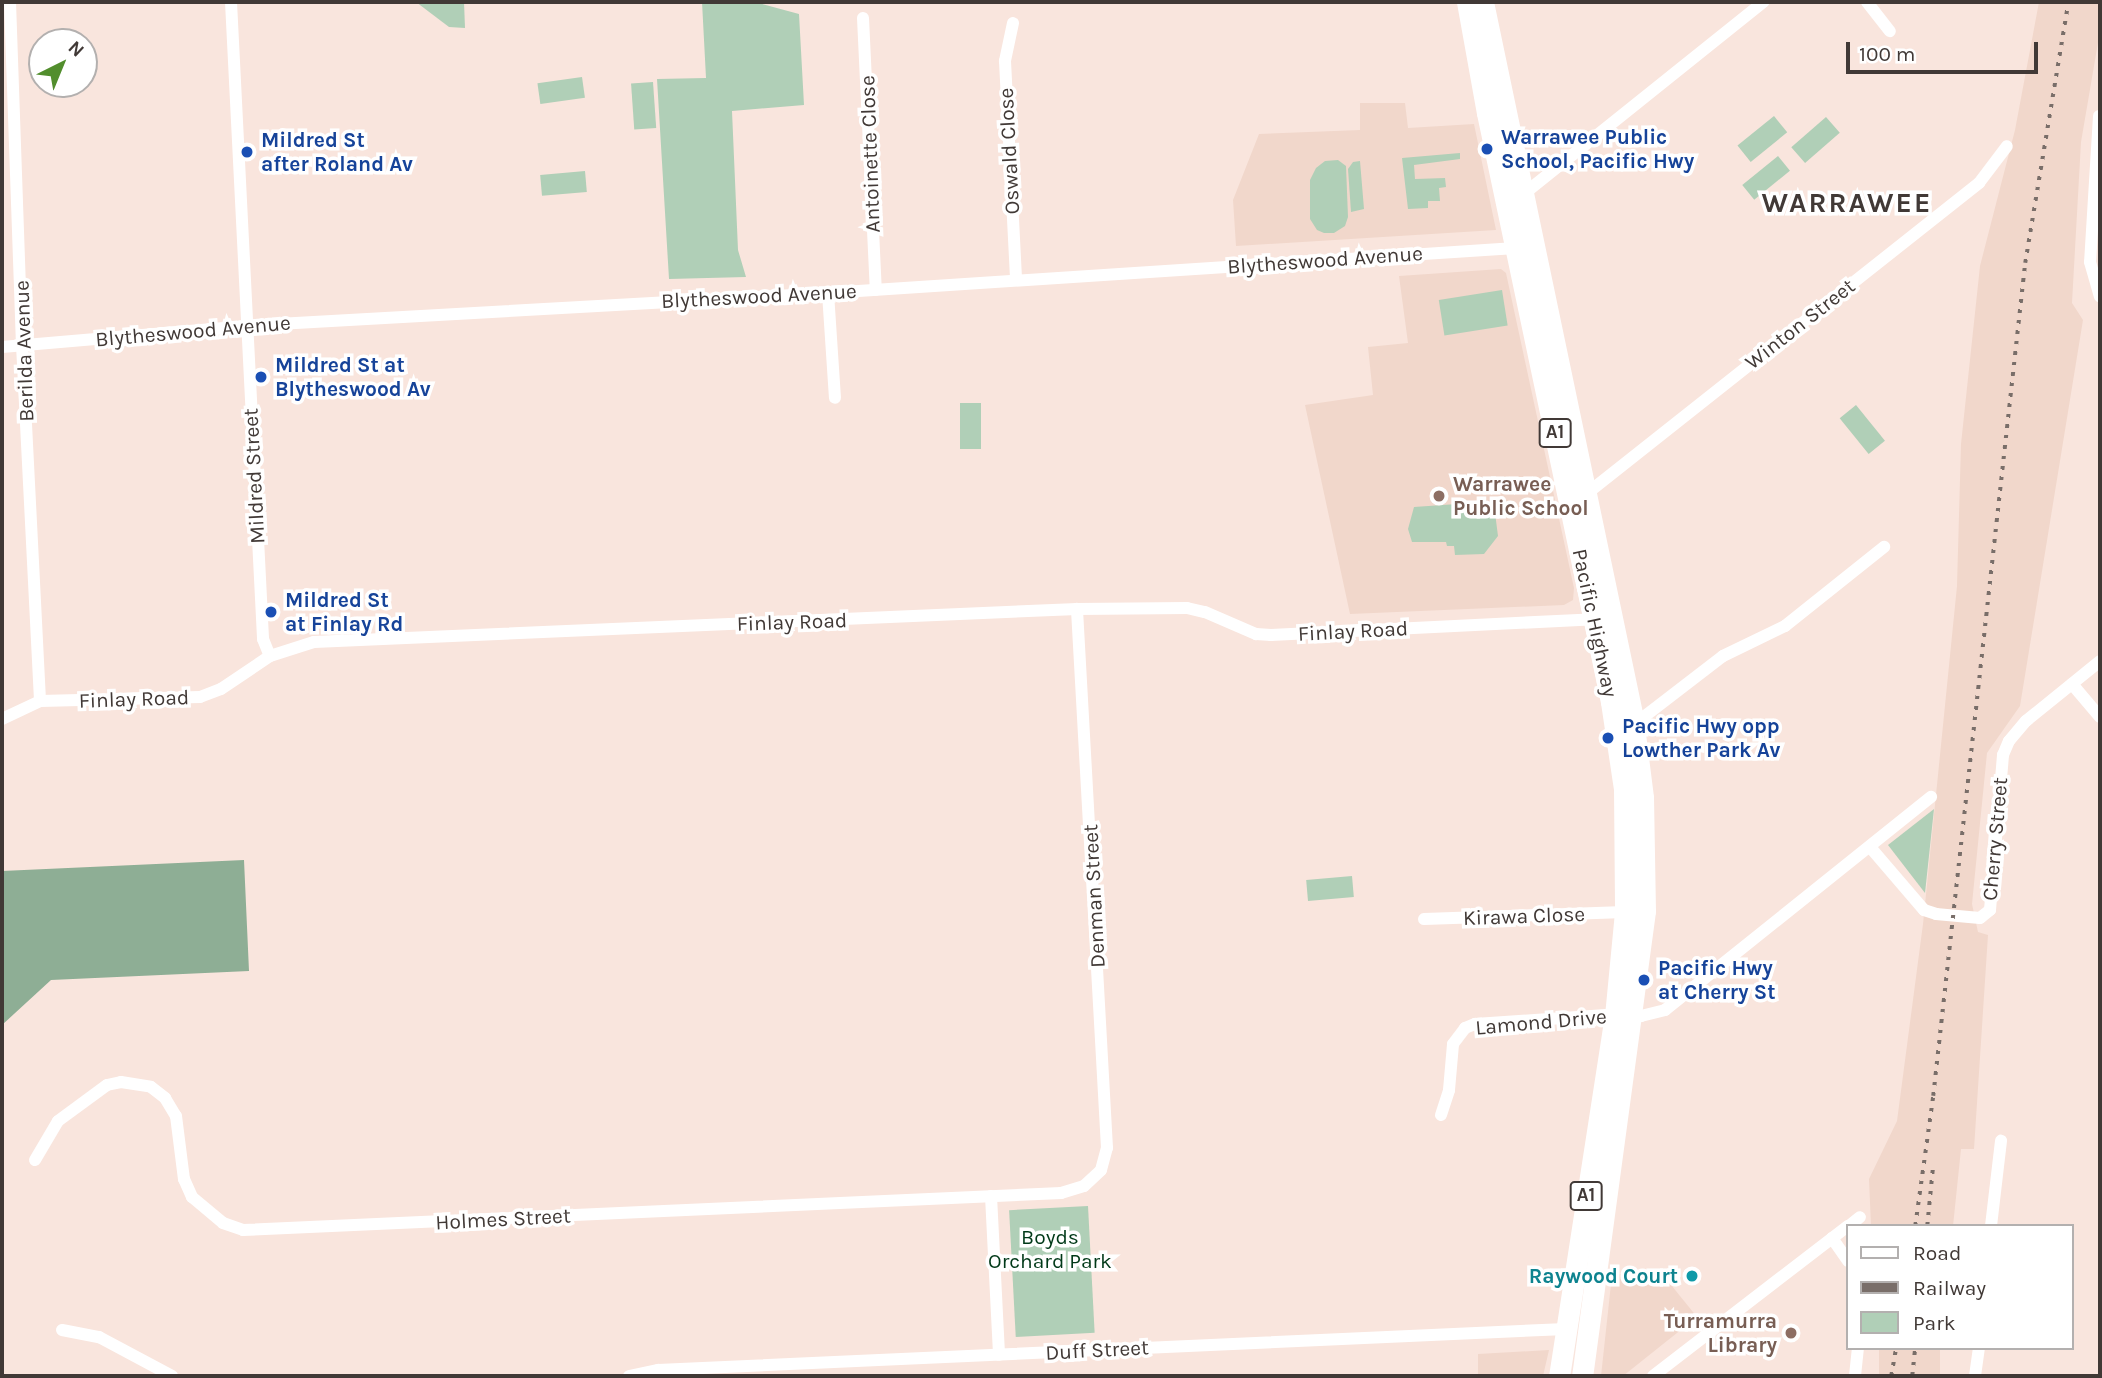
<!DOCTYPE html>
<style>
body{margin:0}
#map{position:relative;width:2102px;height:1378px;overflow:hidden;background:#f9e5dd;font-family:Karla,sans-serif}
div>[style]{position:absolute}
.built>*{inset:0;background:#f1d7cb;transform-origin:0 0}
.green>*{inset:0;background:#b0cfb7;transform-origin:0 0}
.forest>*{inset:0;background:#8eae95}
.minor>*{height:12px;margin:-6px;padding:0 6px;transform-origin:6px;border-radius:6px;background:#fff}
.trunk>*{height:21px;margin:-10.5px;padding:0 10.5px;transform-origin:10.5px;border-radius:10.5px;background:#fff}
.rail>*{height:3.5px;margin-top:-1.75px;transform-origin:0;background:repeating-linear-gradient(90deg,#796e69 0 3.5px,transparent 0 10.5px)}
.dots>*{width:19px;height:19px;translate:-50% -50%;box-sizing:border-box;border:4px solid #fff;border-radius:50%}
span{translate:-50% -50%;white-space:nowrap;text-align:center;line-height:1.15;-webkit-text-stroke:7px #fff;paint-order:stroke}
.shield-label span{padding:2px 5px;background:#fff;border:2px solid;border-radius:5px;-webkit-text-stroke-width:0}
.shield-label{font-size:19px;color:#413936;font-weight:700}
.transit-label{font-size:21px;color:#164399;font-weight:700}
.left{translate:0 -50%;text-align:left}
.street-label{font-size:21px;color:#413936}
.education-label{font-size:21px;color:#785e54;font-weight:700}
.right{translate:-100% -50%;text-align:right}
.park-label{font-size:21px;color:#003918}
.culture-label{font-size:21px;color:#0d838f;font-weight:700}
.district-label{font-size:28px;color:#413936;font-weight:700;letter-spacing:2px}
.frame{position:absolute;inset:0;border:4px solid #413936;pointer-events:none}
.legend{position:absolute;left:1846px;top:1224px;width:228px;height:126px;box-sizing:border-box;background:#fff;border:2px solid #b3b0af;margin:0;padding:9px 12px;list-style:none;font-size:21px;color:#413936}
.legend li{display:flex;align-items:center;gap:14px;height:35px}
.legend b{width:35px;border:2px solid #b3b0af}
.north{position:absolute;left:28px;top:28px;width:70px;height:70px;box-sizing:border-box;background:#fff;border:2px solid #b3b0af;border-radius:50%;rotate:43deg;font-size:19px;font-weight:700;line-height:28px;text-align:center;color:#413936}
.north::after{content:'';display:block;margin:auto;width:24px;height:32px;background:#528e2d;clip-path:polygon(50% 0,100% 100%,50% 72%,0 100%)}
.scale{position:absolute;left:1846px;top:42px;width:192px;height:32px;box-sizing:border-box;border:4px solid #413936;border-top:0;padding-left:9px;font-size:21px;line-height:24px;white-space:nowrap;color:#413936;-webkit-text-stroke:5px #fff;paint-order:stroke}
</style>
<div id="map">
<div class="built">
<i style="clip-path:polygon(2039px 2px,2100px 2px,2100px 31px,2081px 142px,2072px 303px,2083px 320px,2020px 706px,1987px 753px,1972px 904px,1978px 932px,1988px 935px,1974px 1149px,1961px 1149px,1953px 1226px,1871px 1226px,1869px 1179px,1897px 1121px,1923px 924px,1957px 586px,1961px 444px,1980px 266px,2015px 130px)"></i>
<i style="clip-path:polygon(1360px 103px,1405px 103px,1408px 128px,1474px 124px,1496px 230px,1236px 246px,1233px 200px,1259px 134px,1360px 130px)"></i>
<i style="clip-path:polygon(1501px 269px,1506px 273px,1574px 588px,1573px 600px,1564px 605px,1350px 614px,1305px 405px,1373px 395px,1368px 347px,1408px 343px,1399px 276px)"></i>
<i style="clip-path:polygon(1659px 1270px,1697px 1317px,1623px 1376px,1601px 1376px,1612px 1275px)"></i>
<i style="left:1879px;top:1348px;width:61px;height:28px"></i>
<i style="clip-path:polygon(1549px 1350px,1543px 1376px,1478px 1376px,1478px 1354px)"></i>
</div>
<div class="green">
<i style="clip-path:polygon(416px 2px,464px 2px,465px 28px,449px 27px)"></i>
<i style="clip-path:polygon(702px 2px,755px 2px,799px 14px,804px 105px,732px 111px,738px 250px,746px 277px,669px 279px,657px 79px,706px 78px)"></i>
<i style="left:582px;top:77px;width:21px;height:45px;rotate:82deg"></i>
<i style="left:653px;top:82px;width:46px;height:22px;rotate:86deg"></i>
<i style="left:1774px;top:116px;width:21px;height:47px;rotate:51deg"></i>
<i style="left:1826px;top:117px;width:21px;height:46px;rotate:49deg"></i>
<i style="clip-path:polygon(1460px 153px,1460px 159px,1414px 165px,1415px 179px,1445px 178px,1446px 187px,1439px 188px,1440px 201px,1428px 201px,1428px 208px,1408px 209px,1402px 158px)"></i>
<i style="left:1778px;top:156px;width:19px;height:46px;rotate:51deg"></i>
<i style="clip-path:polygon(1338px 160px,1346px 166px,1348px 217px,1345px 226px,1334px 233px,1324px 233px,1317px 230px,1310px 219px,1310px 180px,1316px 168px,1325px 161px)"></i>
<i style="clip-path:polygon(1360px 161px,1364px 209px,1351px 212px,1348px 169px,1353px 162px)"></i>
<i style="left:585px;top:171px;width:21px;height:45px;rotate:85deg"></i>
<i style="left:1502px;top:290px;width:36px;height:64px;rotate:81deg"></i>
<i style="left:960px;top:403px;width:21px;height:46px"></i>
<i style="left:1856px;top:405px;width:46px;height:21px;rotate:51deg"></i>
<i style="clip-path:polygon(1486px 502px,1494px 505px,1498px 536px,1484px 554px,1455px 555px,1454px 546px,1447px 546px,1446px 542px,1412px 542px,1408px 529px,1414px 507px)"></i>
<i style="clip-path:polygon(1934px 809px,1925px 893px,1888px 845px)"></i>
<i style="left:1352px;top:876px;width:21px;height:46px;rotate:85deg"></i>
<i style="left:1088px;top:1206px;width:127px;height:79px;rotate:87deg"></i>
</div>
<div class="forest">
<i style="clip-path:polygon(244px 860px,249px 971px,51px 980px,2px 1025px,2px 871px)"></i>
</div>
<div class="minor">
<i style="left:10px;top:2px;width:343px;rotate:88deg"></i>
<i style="left:22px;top:345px;width:356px;rotate:87.1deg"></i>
<i style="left:231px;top:2px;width:638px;rotate:87.12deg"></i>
<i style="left:263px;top:639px;width:18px;rotate:68deg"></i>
<i style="left:1867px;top:2px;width:37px;rotate:52deg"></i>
<i style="left:863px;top:18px;width:272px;rotate:87.3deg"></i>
<i style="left:1013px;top:23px;width:39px;rotate:102deg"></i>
<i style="left:1005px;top:61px;width:219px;rotate:87.1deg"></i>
<i style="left:2099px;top:116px;width:146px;rotate:93.5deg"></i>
<i style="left:2090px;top:262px;width:36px;rotate:74deg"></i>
<i style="left:1520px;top:197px;width:312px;rotate:-38.7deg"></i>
<i style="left:828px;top:293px;width:105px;rotate:86.2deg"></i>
<i style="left:2px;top:347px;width:259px;rotate:-4.9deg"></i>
<i style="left:260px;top:325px;width:569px;rotate:-3.22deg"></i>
<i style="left:828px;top:293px;width:689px;rotate:-3.74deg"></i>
<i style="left:1585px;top:495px;width:503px;rotate:-38.37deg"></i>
<i style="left:1979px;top:183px;width:46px;rotate:-52.9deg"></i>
<i style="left:2072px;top:684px;width:43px;rotate:49.7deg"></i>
<i style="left:1633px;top:718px;width:12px;rotate:-9deg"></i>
<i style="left:1645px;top:716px;width:98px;rotate:-37.6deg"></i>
<i style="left:1723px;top:656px;width:69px;rotate:-25.8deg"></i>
<i style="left:1785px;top:626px;width:127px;rotate:-38.6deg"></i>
<i style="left:2px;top:719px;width:42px;rotate:-25.3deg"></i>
<i style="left:40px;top:701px;width:160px;rotate:-1.4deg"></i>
<i style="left:200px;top:697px;width:22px;rotate:-21deg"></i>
<i style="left:221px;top:689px;width:59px;rotate:-34deg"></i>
<i style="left:270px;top:656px;width:46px;rotate:-17.7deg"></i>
<i style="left:314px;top:642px;width:764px;rotate:-2.48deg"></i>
<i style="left:1077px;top:609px;width:110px;rotate:-0.5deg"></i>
<i style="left:1187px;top:608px;width:18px;rotate:13deg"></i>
<i style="left:1205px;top:612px;width:56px;rotate:23.3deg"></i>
<i style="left:1256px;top:634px;width:15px;rotate:4deg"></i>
<i style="left:1271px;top:635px;width:324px;rotate:-2.8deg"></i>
<i style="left:1870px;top:847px;width:83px;rotate:49.4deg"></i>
<i style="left:1924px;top:910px;width:13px;rotate:18deg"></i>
<i style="left:1936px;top:914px;width:44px;rotate:5.2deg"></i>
<i style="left:1980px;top:918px;width:13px;rotate:-39deg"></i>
<i style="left:1990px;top:910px;width:156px;rotate:-85.2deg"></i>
<i style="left:2003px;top:755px;width:15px;rotate:-67deg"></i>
<i style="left:2009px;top:741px;width:26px;rotate:-50deg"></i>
<i style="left:2026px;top:721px;width:95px;rotate:-39deg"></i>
<i style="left:1424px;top:919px;width:201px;rotate:-2deg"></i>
<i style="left:1441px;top:1115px;width:26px;rotate:-72deg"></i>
<i style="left:1449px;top:1090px;width:46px;rotate:-85deg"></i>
<i style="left:1453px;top:1044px;width:20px;rotate:-53deg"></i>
<i style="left:1465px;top:1028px;width:11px;rotate:-22deg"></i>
<i style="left:1475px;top:1024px;width:131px;rotate:-3.9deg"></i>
<i style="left:1606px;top:1015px;width:35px;rotate:2deg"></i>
<i style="left:1641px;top:1016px;width:25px;rotate:-14deg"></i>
<i style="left:1665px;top:1010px;width:341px;rotate:-38.7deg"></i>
<i style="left:35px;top:1160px;width:45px;rotate:-59.5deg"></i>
<i style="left:58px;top:1121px;width:61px;rotate:-36.3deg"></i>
<i style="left:107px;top:1085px;width:14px;rotate:-12deg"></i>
<i style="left:121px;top:1082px;width:30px;rotate:9deg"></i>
<i style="left:151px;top:1087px;width:18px;rotate:38deg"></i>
<i style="left:165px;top:1098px;width:21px;rotate:59deg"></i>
<i style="left:176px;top:1116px;width:64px;rotate:82.8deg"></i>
<i style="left:184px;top:1179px;width:20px;rotate:66deg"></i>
<i style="left:192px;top:1197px;width:40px;rotate:40deg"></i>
<i style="left:223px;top:1223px;width:21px;rotate:19deg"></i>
<i style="left:243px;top:1230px;width:819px;rotate:-2.59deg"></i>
<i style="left:1061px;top:1193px;width:24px;rotate:-17deg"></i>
<i style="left:1084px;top:1186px;width:23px;rotate:-43deg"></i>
<i style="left:1101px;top:1170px;width:23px;rotate:-75deg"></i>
<i style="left:1107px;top:1148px;width:540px;rotate:-93.19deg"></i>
<i style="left:991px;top:1196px;width:159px;rotate:87.1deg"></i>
<i style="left:1849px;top:1226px;width:14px;rotate:-39deg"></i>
<i style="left:1991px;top:1226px;width:86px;rotate:-83.3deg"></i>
<i style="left:1832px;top:1238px;width:28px;rotate:55deg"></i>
<i style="left:62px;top:1330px;width:38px;rotate:11deg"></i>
<i style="left:99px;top:1337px;width:83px;rotate:28.1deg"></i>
<i style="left:629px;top:1376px;width:30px;rotate:-12deg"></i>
<i style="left:658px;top:1370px;width:909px;rotate:-2.59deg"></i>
<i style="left:1653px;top:1376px;width:246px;rotate:-37.6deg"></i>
<i style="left:1855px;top:1376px;width:28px;rotate:-84deg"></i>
<i style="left:1975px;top:1376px;width:28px;rotate:-82deg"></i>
</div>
<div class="trunk">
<i style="left:1467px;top:2px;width:113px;rotate:79.8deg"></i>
<i style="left:1487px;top:113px;width:602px;rotate:78.11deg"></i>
<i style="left:1611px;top:702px;width:88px;rotate:81.5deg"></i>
<i style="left:1624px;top:789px;width:123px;rotate:89.5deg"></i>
<i style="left:1625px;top:912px;width:103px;rotate:95.5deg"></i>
<i style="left:1615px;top:1015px;width:365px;rotate:98.8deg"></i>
<i style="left:1483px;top:2px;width:732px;rotate:78.17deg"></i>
<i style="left:1633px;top:718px;width:80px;rotate:82.8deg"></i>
<i style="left:1643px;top:797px;width:114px;rotate:89deg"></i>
<i style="left:1645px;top:911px;width:469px;rotate:97.7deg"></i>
</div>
<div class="rail">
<i style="left:1915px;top:1226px;width:131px;rotate:-82.1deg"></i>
<i style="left:1933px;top:1096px;width:838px;rotate:-83.7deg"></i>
<i style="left:2025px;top:263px;width:265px;rotate:-80.6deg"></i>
<i style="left:1927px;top:1226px;width:61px;rotate:-84.4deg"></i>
<i style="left:1891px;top:1376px;width:28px;rotate:-80deg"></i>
<i style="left:1912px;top:1376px;width:28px;rotate:-84deg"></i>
</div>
<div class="dots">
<i style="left:1487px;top:149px;background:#1a4fb4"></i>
<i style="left:247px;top:152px;background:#1a4fb4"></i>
<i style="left:261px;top:377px;background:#1a4fb4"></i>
<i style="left:1439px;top:496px;background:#8d6e63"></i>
<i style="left:271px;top:612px;background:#1a4fb4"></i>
<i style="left:1608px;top:738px;background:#1a4fb4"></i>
<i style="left:1644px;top:980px;background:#1a4fb4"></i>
<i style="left:1692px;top:1276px;background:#0f9aa8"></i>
<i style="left:1791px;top:1333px;background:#8d6e63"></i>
</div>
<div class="shield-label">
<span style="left:1555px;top:433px">A1</span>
<span style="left:1586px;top:1196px">A1</span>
</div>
<div class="transit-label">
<span class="left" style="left:1501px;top:149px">Warrawee Public<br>School, Pacific Hwy</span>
<span class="left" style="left:261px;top:152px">Mildred St<br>after Roland Av</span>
<span class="left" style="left:275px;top:377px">Mildred St at<br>Blytheswood Av</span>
<span class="left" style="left:285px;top:612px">Mildred St<br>at Finlay Rd</span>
<span class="left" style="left:1622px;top:738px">Pacific Hwy opp<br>Lowther Park Av</span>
<span class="left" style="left:1658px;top:980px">Pacific Hwy<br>at Cherry St</span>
</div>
<div class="street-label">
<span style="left:1009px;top:151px;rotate:-93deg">Oswald Close</span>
<span style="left:870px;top:154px;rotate:-92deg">Antoinette Close</span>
<span style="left:1325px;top:260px;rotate:-4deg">Blytheswood Avenue</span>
<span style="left:759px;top:296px;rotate:-3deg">Blytheswood Avenue</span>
<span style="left:1800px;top:324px;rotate:-38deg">Winton Street</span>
<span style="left:193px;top:331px;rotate:-5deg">Blytheswood Avenue</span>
<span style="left:24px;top:351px;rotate:-92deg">Berilda Avenue</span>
<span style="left:254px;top:476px;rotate:-93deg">Mildred Street</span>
<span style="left:792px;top:622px;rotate:-2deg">Finlay Road</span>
<span style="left:1595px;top:623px;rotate:78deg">Pacific Highway</span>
<span style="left:1353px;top:631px;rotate:-3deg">Finlay Road</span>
<span style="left:134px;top:699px;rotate:-2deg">Finlay Road</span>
<span style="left:1995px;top:839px;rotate:-85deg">Cherry Street</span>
<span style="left:1094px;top:896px;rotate:-93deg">Denman Street</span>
<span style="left:1524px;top:916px;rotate:-2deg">Kirawa Close</span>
<span style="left:1541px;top:1022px;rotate:-5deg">Lamond Drive</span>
<span style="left:503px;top:1219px;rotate:-3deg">Holmes Street</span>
<span style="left:1097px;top:1350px;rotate:-3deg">Duff Street</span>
</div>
<div class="education-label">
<span class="left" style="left:1453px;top:496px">Warrawee<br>Public School</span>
<span class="right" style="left:1777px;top:1333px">Turramurra<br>Library</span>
</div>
<div class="park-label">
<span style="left:1050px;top:1249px">Boyds<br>Orchard Park</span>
</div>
<div class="culture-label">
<span class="right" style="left:1678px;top:1276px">Raywood Court</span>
</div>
<div class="district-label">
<span style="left:1847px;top:203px">WARRAWEE</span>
</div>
<div class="frame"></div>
<ul class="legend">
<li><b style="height:9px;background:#fff"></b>Road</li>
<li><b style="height:9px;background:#796e69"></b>Railway</li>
<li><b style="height:19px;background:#b0cfb7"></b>Park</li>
</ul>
<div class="north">N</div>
<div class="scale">100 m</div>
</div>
